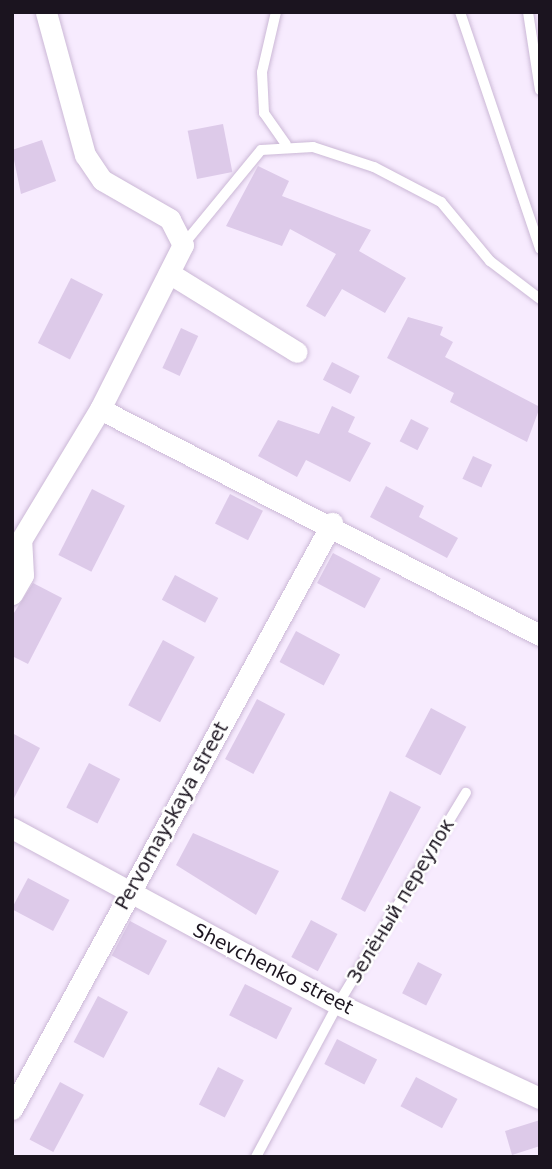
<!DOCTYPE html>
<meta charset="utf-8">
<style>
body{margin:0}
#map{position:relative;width:552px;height:1169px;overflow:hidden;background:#f7ebfe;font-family:"DejaVu Sans",sans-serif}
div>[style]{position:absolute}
.building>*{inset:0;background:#ddcae9;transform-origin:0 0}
.roads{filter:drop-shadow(0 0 2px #cbb8d6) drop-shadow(0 0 2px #cbb8d6)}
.service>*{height:10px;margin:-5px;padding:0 5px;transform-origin:5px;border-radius:5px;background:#fff}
.minor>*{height:21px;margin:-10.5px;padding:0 10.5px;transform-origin:10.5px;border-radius:10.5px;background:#fff}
span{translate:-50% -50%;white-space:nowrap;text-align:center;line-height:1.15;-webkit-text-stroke:5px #fff;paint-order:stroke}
.street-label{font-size:19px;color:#1b141f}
.frame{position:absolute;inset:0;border:14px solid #1b141f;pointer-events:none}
</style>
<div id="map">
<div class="building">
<i style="left:223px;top:124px;width:49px;height:36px;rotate:79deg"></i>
<i style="clip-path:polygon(42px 140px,56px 181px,21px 194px,12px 150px)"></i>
<i style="clip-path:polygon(258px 166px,289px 181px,282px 196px,371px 230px,359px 251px,406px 278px,385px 313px,342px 289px,325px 317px,306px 306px,336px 254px,290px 229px,282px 246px,226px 226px)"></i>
<i style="left:71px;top:278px;width:36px;height:73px;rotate:27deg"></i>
<i style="clip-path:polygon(408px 317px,443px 327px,440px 335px,453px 342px,445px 357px,540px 407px,527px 442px,450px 402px,454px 393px,387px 358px)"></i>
<i style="left:181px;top:328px;width:19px;height:44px;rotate:25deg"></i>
<i style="left:332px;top:362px;width:31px;height:20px;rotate:27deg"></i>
<i style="clip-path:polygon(332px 406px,355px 417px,348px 432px,371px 443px,350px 482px,306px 460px,297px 477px,258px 456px,278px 420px,319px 434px)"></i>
<i style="left:411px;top:419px;width:20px;height:25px;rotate:27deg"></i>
<i style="left:473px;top:456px;width:21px;height:25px;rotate:25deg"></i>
<i style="clip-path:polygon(386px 486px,424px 506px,419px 517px,458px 538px,447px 558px,370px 517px)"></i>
<i style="left:92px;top:489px;width:37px;height:74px;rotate:27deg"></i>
<i style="left:230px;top:494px;width:37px;height:33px;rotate:27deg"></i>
<i style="left:333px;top:553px;width:54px;height:34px;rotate:28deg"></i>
<i style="left:175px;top:575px;width:49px;height:28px;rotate:28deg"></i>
<i style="clip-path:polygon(33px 583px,62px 598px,28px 664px,12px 656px,12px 616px)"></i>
<i style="left:296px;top:631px;width:50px;height:35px;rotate:28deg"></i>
<i style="left:163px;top:640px;width:36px;height:74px;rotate:28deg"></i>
<i style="left:257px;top:699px;width:32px;height:68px;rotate:28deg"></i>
<i style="left:431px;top:708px;width:40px;height:55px;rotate:28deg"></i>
<i style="clip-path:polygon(12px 733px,40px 748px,12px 802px)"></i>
<i style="left:89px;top:763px;width:35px;height:50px;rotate:27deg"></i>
<i style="clip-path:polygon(390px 791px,421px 807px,365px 912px,341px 899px)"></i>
<i style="clip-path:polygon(193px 833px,279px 871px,256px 915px,176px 865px)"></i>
<i style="left:28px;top:878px;width:47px;height:35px;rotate:28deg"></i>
<i style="left:311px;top:920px;width:30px;height:42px;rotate:28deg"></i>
<i style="left:130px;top:921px;width:42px;height:39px;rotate:28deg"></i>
<i style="left:418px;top:962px;width:27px;height:35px;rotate:27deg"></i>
<i style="left:245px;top:984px;width:53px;height:35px;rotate:27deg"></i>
<i style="left:98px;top:996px;width:34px;height:52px;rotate:28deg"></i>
<i style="left:337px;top:1039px;width:45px;height:28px;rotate:27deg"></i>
<i style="left:218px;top:1067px;width:29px;height:42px;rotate:27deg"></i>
<i style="left:416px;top:1077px;width:47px;height:33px;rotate:28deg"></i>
<i style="left:60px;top:1082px;width:27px;height:65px;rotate:28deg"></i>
<i style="clip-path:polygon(540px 1120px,540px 1146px,512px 1155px,505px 1131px)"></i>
</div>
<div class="roads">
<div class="service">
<i style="left:276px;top:12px;width:62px;rotate:103.1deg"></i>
<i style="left:262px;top:72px;width:41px;rotate:87.2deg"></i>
<i style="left:264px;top:113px;width:38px;rotate:55deg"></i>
<i style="left:460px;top:12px;width:250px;rotate:71.3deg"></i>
<i style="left:528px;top:12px;width:79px;rotate:81.3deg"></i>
<i style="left:183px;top:245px;width:123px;rotate:-50.6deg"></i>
<i style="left:261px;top:150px;width:52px;rotate:-3.3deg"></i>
<i style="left:313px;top:147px;width:64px;rotate:18.2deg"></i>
<i style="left:374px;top:167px;width:76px;rotate:27.6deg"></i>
<i style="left:441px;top:202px;width:77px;rotate:50.3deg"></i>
<i style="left:490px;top:261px;width:63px;rotate:37.2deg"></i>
<i style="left:256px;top:1157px;width:174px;rotate:-61.8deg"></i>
<i style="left:338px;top:1004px;width:247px;rotate:-58.8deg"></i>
</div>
<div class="minor">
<i style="left:169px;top:273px;width:150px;rotate:31.7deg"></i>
<i style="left:100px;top:409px;width:495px;rotate:27.2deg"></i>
<i style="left:12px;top:594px;width:22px;rotate:-60deg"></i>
<i style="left:23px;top:575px;width:35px;rotate:-93deg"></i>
<i style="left:21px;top:540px;width:153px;rotate:-58.9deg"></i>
<i style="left:100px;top:409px;width:184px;rotate:-63.2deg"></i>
<i style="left:183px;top:245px;width:29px;rotate:-117deg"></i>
<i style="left:170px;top:219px;width:78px;rotate:-150.2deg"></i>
<i style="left:102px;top:180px;width:30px;rotate:-124deg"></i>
<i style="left:85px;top:155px;width:148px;rotate:-105.3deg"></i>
<i style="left:12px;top:828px;width:370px;rotate:28.4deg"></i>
<i style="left:338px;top:1004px;width:223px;rotate:25deg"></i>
<i style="left:12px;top:1109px;width:668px;rotate:-61.36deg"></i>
</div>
</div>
<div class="street-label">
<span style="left:172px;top:816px;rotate:-61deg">Pervomayskaya street</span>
<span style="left:401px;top:901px;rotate:-59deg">Зелёный переулок</span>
<span style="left:273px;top:969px;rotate:27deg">Shevchenko street</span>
</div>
<div class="frame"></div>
</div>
